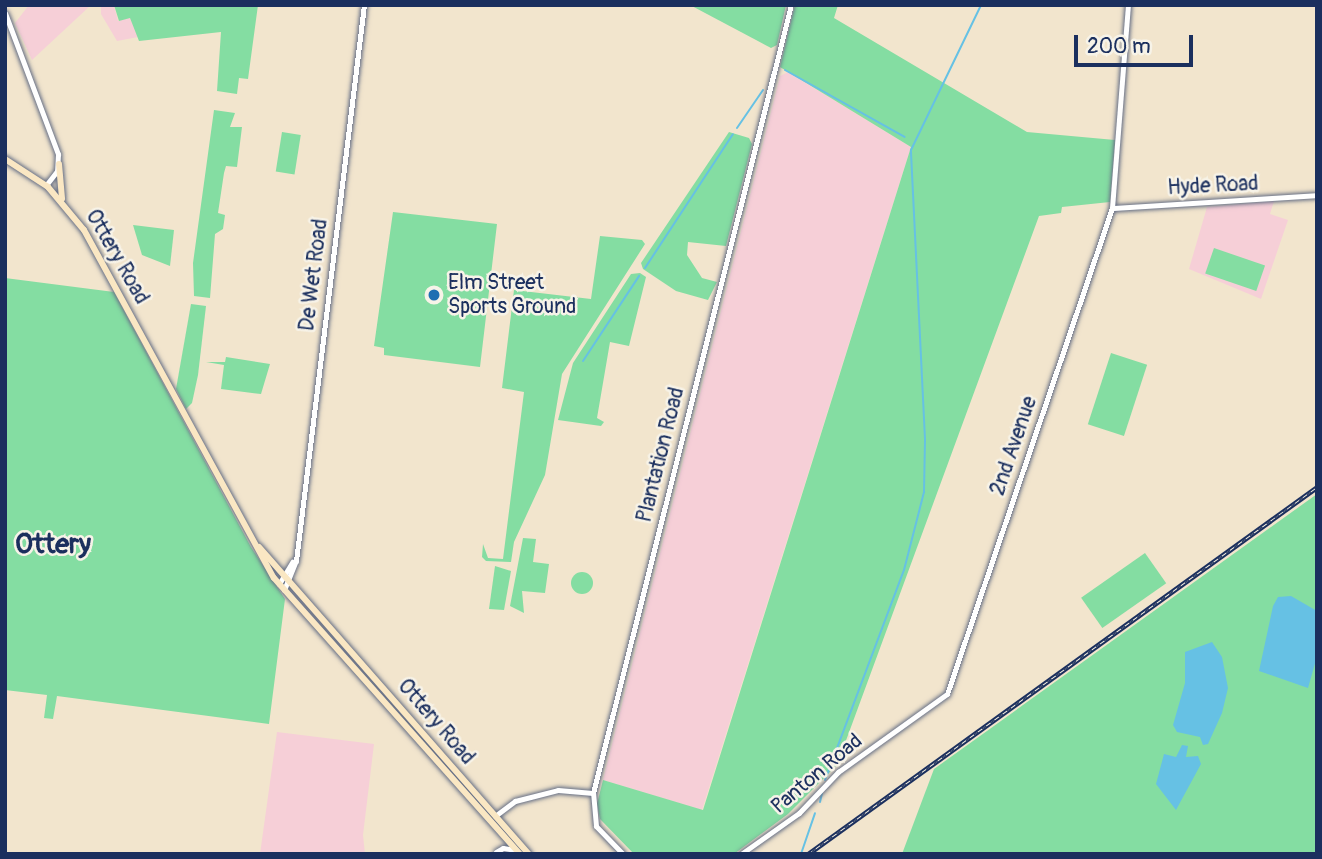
<!DOCTYPE html>
<style>
body{margin:0}
#map{position:relative;width:1322px;height:859px;overflow:hidden;background:#f2e5cd;font-family:Pangolin,sans-serif}
div>[style]{position:absolute}
.built>*{inset:0;background:#f6cfd7}
.green>*{inset:0;background:#84dda2;transform-origin:0 0}
.round{border-radius:50%}
.water>*{inset:0;background:#66c1e4}
.stream>*{height:2px;margin:-1px;padding:0 1px;transform-origin:1px;border-radius:1px;background:#66c1e4}
.roads{filter:drop-shadow(0 0 2px #666f85) drop-shadow(0 0 2px #666f85)}
.tertiary>*{height:5px;margin:-2.5px;padding:0 2.5px;transform-origin:2.5px;border-radius:2.5px;background:#fff}
.secondary>*{height:6px;margin:-3px;padding:0 3px;transform-origin:3px;border-radius:3px;background:#fae7c3}
.rail>*{height:4.5px;margin-top:-2.25px;transform-origin:0;background:repeating-linear-gradient(90deg,#f7f3e8 0 5px,#1b2f5e 0 10px);box-sizing:border-box;border-block:2px solid #1b2f5e}
.dots>*{width:19px;height:19px;translate:-50% -50%;box-sizing:border-box;border:4px solid #f7f3e8;border-radius:50%}
span{translate:-50% -50%;white-space:nowrap;text-align:center;line-height:1.15;-webkit-text-stroke:5px #f7f3e8;paint-order:stroke}
.street-label{font-size:21px;color:#1b2f5e}
.poi-label{font-size:21px;color:#1b2f5e}
.left{translate:0 -50%;text-align:left}
.district-label{font-size:28px;color:#1b2f5e;font-weight:700}
.frame{position:absolute;inset:0;border:7px solid #1b2f5e;pointer-events:none}
.scale{position:absolute;left:1074px;top:35px;width:119px;height:32px;box-sizing:border-box;border:4px solid #1b2f5e;border-top:0;padding-left:9px;font-size:21px;line-height:24px;white-space:nowrap;color:#1b2f5e;-webkit-text-stroke:5px #f7f3e8;paint-order:stroke}
</style>
<div id="map">
<div class="built">
<i style="clip-path:polygon(29px 5px,91px 5px,32px 60px,15px 23px)"></i>
<i style="clip-path:polygon(101px 5px,114px 5px,118px 21px,130px 17px,138px 37px,117px 41px,101px 14px)"></i>
<i style="clip-path:polygon(788px 72px,911px 147px,702px 810px,603px 780px,780px 76px)"></i>
<i style="clip-path:polygon(1274px 201px,1270px 214px,1288px 220px,1261px 299px,1189px 269px,1207px 207px)"></i>
<i style="clip-path:polygon(277px 732px,374px 744px,363px 835px,365px 854px,260px 854px)"></i>
</div>
<div class="green">
<i style="clip-path:polygon(114px 5px,258px 5px,248px 79px,239px 78px,237px 94px,217px 91px,221px 32px,139px 41px,130px 18px,119px 21px)"></i>
<i style="clip-path:polygon(690px 5px,786px 5px,777px 45px,771px 48px)"></i>
<i style="clip-path:polygon(795px 5px,838px 5px,834px 18px,1027px 132px,1115px 140px,1110px 202px,1062px 207px,1061px 213px,1039px 216px,837px 765px,788px 814px,734px 854px,634px 854px,600px 819px,597px 804px,603px 780px,703px 810px,911px 147px,780px 67px)"></i>
<i style="clip-path:polygon(214px 110px,235px 113px,230px 127px,242px 127px,237px 167px,226px 166px,224px 173px,218px 213px,225px 215px,223px 229px,215px 234px,210px 298px,194px 296px,193px 263px)"></i>
<i style="left:282px;top:132px;width:19px;height:40px;rotate:9deg"></i>
<i style="clip-path:polygon(729px 132px,749px 138px,752px 144px,726px 246px,688px 242px,687px 255px,702px 278px,717px 282px,708px 300px,676px 291px,643px 269px,641px 263px)"></i>
<i style="clip-path:polygon(393px 212px,497px 224px,480px 367px,384px 355px,384px 348px,374px 346px)"></i>
<i style="clip-path:polygon(133px 225px,174px 230px,170px 266px,142px 255px)"></i>
<i style="clip-path:polygon(600px 236px,642px 240px,645px 244px,562px 374px,545px 475px,514px 542px,511px 562px,486px 561px,482px 557px,483px 544px,488px 558px,503px 559px,524px 392px,502px 388px,514px 290px,591px 299px)"></i>
<i style="left:1214px;top:248px;width:54px;height:27px;rotate:19deg"></i>
<i style="clip-path:polygon(640px 273px,646px 277px,629px 346px,610px 342px,597px 418px,604px 422px,601px 426px,558px 420px,573px 363px,631px 274px)"></i>
<i style="clip-path:polygon(5px 278px,114px 292px,251px 547px,285px 599px,269px 724px,57px 696px,53px 719px,44px 718px,47px 695px,5px 690px)"></i>
<i style="clip-path:polygon(191px 304px,206px 306px,198px 375px,192px 403px,186px 409px,176px 389px)"></i>
<i style="left:1111px;top:353px;width:38px;height:75px;rotate:18deg"></i>
<i style="clip-path:polygon(226px 357px,270px 364px,261px 394px,221px 389px,224px 365px,206px 362px,225px 362px)"></i>
<i style="clip-path:polygon(1317px 494px,1317px 854px,902px 854px,934px 769px)"></i>
<i style="clip-path:polygon(523px 538px,536px 539px,533px 562px,549px 564px,545px 593px,522px 591px,524px 613px,510px 606px)"></i>
<i style="left:1145px;top:553px;width:37px;height:78px;rotate:55deg"></i>
<i style="clip-path:polygon(495px 566px,511px 571px,504px 610px,489px 609px)"></i>
<i class="round" style="left:571px;top:572px;width:22px;height:22px"></i>
</div>
<div class="water">
<i style="clip-path:polygon(1291px 596px,1317px 611px,1316px 660px,1308px 688px,1259px 671px,1273px 606px,1278px 597px)"></i>
<i style="clip-path:polygon(1212px 642px,1222px 657px,1228px 688px,1222px 713px,1208px 744px,1203px 745px,1200px 737px,1177px 732px,1173px 725px,1185px 683px,1185px 652px)"></i>
<i style="clip-path:polygon(1182px 745px,1188px 746px,1186px 757px,1198px 756px,1201px 764px,1176px 810px,1156px 784px,1164px 754px,1176px 757px)"></i>
</div>
<div class="stream">
<i style="left:785px;top:70px;width:137px;rotate:29.2deg"></i>
<i style="left:737px;top:128px;width:46px;rotate:-55.6deg"></i>
<i style="left:645px;top:268px;width:160px;rotate:-56.7deg"></i>
<i style="left:583px;top:361px;width:102px;rotate:-56.6deg"></i>
<i style="left:825px;top:780px;width:224px;rotate:-69.4deg"></i>
<i style="left:904px;top:570px;width:81px;rotate:-75.6deg"></i>
<i style="left:924px;top:492px;width:53px;rotate:-88.9deg"></i>
<i style="left:925px;top:439px;width:289px;rotate:-92.8deg"></i>
<i style="left:911px;top:150px;width:161px;rotate:-64.2deg"></i>
<i style="left:820px;top:802px;width:9px;rotate:-77deg"></i>
<i style="left:801px;top:854px;width:43px;rotate:-71.1deg"></i>
</div>
<div class="roads">
<div class="tertiary">
<i style="left:5px;top:13px;width:151px;rotate:69.4deg"></i>
<i style="left:58px;top:154px;width:17px;rotate:93deg"></i>
<i style="left:57px;top:171px;width:18px;rotate:128deg"></i>
<i style="left:1112px;top:208px;width:205px;rotate:-3.6deg"></i>
<i style="left:279px;top:584px;width:26px;rotate:-59deg"></i>
<i style="left:284px;top:590px;width:31px;rotate:-68deg"></i>
<i style="left:296px;top:561px;width:560px;rotate:-83.03deg"></i>
<i style="left:495px;top:816px;width:25px;rotate:-37deg"></i>
<i style="left:515px;top:801px;width:44px;rotate:-14.3deg"></i>
<i style="left:558px;top:790px;width:35px;rotate:5deg"></i>
<i style="left:496px;top:852px;width:8px;rotate:-30deg"></i>
<i style="left:503px;top:848px;width:12px;rotate:9deg"></i>
<i style="left:623px;top:854px;width:39px;rotate:-134deg"></i>
<i style="left:596px;top:826px;width:33px;rotate:-95deg"></i>
<i style="left:593px;top:793px;width:812px;rotate:-75.9deg"></i>
<i style="left:741px;top:854px;width:71px;rotate:-35.3deg"></i>
<i style="left:799px;top:813px;width:57px;rotate:-46.4deg"></i>
<i style="left:838px;top:772px;width:134px;rotate:-35.6deg"></i>
<i style="left:947px;top:694px;width:513px;rotate:-71.25deg"></i>
<i style="left:1112px;top:208px;width:204px;rotate:-85.5deg"></i>
</div>
<div class="secondary">
<i style="left:5px;top:159px;width:51px;rotate:33.1deg"></i>
<i style="left:48px;top:187px;width:56px;rotate:50.1deg"></i>
<i style="left:84px;top:230px;width:396px;rotate:61.4deg"></i>
<i style="left:274px;top:578px;width:370px;rotate:48.3deg"></i>
<i style="left:59px;top:164px;width:35px;rotate:85deg"></i>
<i style="left:259px;top:547px;width:409px;rotate:48.7deg"></i>
</div>
</div>
<div class="rail">
<i style="left:808px;top:854px;width:628px;rotate:-35.79deg"></i>
</div>
<div class="dots">
<i style="left:434px;top:295px;background:#1f6fb2"></i>
</div>
<div class="street-label">
<span style="left:1213px;top:186px;rotate:-3deg">Hyde Road</span>
<span style="left:117px;top:257px;rotate:60deg">Ottery Road</span>
<span style="left:314px;top:275px;rotate:-83deg">De Wet Road</span>
<span style="left:1014px;top:446px;rotate:-71deg">2nd Avenue</span>
<span style="left:661px;top:455px;rotate:-76deg">Plantation Road</span>
<span style="left:436px;top:722px;rotate:49deg">Ottery Road</span>
<span style="left:817px;top:774px;rotate:-40deg">Panton Road</span>
</div>
<div class="poi-label">
<span class="left" style="left:448px;top:295px">Elm Street<br>Sports Ground</span>
</div>
<div class="district-label">
<span style="left:53px;top:545px">Ottery</span>
</div>
<div class="frame"></div>
<div class="scale">200 m</div>
</div>
